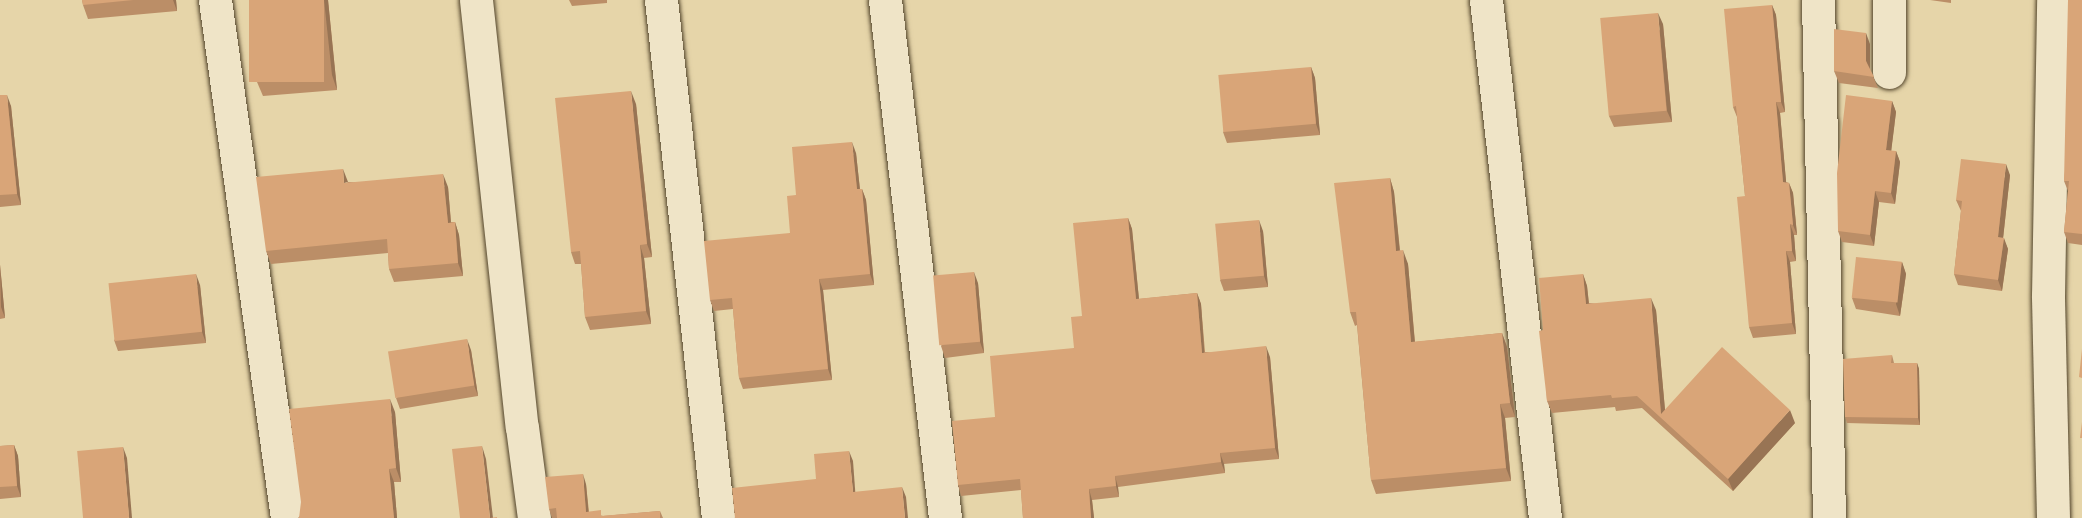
<!DOCTYPE html>
<style>
body{margin:0}
#map{position:relative;width:2082px;height:518px;overflow:hidden;background:#e6d5a9;font-family:Vollkorn,serif}
div>[style]{position:absolute}
.roads{filter:drop-shadow(0 0 2px #52442b) drop-shadow(0 0 2px #52442b)}
.street>*{height:33px;margin:-16.5px;padding:0 16.5px;transform-origin:16.5px;border-radius:16.5px;background:#efe4c7}
.wall>*{inset:0;background:#bb8e67}
.shaded-wall>*{inset:0;background:#987454}
.building>*{inset:0;background:#d9a578;transform-origin:0 0}
span{translate:-50% -50%;white-space:nowrap;text-align:center;line-height:1.15;-webkit-text-stroke:5px #efe4c7;paint-order:stroke}
</style>
<div id="map">
<div class="roads">
<div class="street">
<i style="left:215px;top:0;width:523px;rotate:82.09deg"></i>
<i style="left:476px;top:0;width:429px;rotate:83.9deg"></i>
<i style="left:522px;top:427px;width:92px;rotate:82.5deg"></i>
<i style="left:661px;top:0;width:521px;rotate:83.72deg"></i>
<i style="left:885px;top:0;width:521px;rotate:83.39deg"></i>
<i style="left:1486px;top:0;width:521px;rotate:83.5deg"></i>
<i style="left:1818px;top:0;width:518px;rotate:88.78deg"></i>
<i style="left:1889px;top:72px;width:72px;rotate:-90deg"></i>
<i style="left:2053px;top:518px;width:222px;rotate:-91.3deg"></i>
<i style="left:2048px;top:296px;width:296px;rotate:-89deg"></i>
</div>
</div>
<div class="wall">
<i style="clip-path:polygon(82px 0,176px 0,177px 11px,88px 19px,83px 5px)"></i>
<i style="clip-path:polygon(249px 0,328px 0,337px 90px,263px 96px,257px 82px)"></i>
<i style="clip-path:polygon(569px 0,607px 0,607px 3px,572px 6px)"></i>
<i style="clip-path:polygon(1930px 0,1951px 0,1951px 3px)"></i>
<i style="clip-path:polygon(2082px 0,2082px 245px,2068px 243px,2064px 232px,2068px 191px,2064px 181px)"></i>
<i style="clip-path:polygon(1772px 5px,1776px 15px,1785px 112px,1780px 113px,1786px 182px,1789px 183px,1793px 193px,1797px 235px,1794px 235px,1796px 261px,1790px 262px,1796px 334px,1753px 338px,1749px 327px,1745px 196px,1737px 117px,1733px 107px)"></i>
<i style="clip-path:polygon(1663px 24px,1672px 122px,1614px 127px,1609px 116px)"></i>
<i style="clip-path:polygon(1870px 44px,1870px 69px,1878px 88px,1839px 83px,1834px 71px)"></i>
<i style="clip-path:polygon(1311px 67px,1315px 78px,1320px 135px,1227px 143px,1223px 132px)"></i>
<i style="clip-path:polygon(0 95px,11px 106px,21px 205px,0 207px)"></i>
<i style="clip-path:polygon(1892px 101px,1896px 112px,1891px 151px,1896px 151px,1900px 162px,1895px 204px,1879px 202px,1874px 246px,1842px 242px,1838px 231px)"></i>
<i style="clip-path:polygon(636px 104px,652px 257px,644px 258px,651px 324px,590px 330px,585px 317px,581px 264px,575px 264px,571px 252px)"></i>
<i style="clip-path:polygon(856px 153px,860px 189px,862px 189px,866px 200px,874px 285px,823px 290px,832px 380px,743px 389px,739px 378px,733px 309px,714px 311px,710px 300px,790px 233px,796px 195px)"></i>
<i style="clip-path:polygon(2010px 175px,2003px 238px,2008px 249px,2002px 291px,1958px 285px,1954px 274px,1961px 211px,1956px 200px)"></i>
<i style="clip-path:polygon(1390px 178px,1394px 192px,1400px 250px,1408px 264px,1415px 342px,1502px 333px,1507px 347px,1515px 417px,1505px 418px,1511px 481px,1376px 494px,1371px 480px,1357px 325px,1355px 326px,1350px 312px)"></i>
<i style="clip-path:polygon(348px 182px,448px 187px,451px 222px,455px 222px,459px 235px,463px 276px,394px 282px,389px 269px,388px 253px,271px 264px,266px 251px)"></i>
<i style="clip-path:polygon(1128px 218px,1132px 229px,1139px 299px,1197px 293px,1201px 304px,1205px 352px,1270px 357px,1279px 459px,1224px 464px,1225px 473px,1118px 487px,1119px 497px,1092px 500px,1094px 518px,1023px 518px,1021px 490px,961px 496px,958px 485px,995px 417px,1074px 348px,1082px 316px)"></i>
<i style="clip-path:polygon(1263px 231px,1268px 287px,1224px 291px,1220px 280px)"></i>
<i style="clip-path:polygon(1902px 262px,1906px 274px,1900px 316px,1856px 309px,1852px 298px)"></i>
<i style="clip-path:polygon(0 265px,5px 318px,0 319px)"></i>
<i style="clip-path:polygon(1583px 274px,1587px 286px,1589px 303px,1656px 310px,1665px 410px,1795px 423px,1733px 491px,1642px 408px,1616px 411px,1615px 407px,1552px 413px,1547px 401px,1543px 330px)"></i>
<i style="clip-path:polygon(978px 283px,984px 353px,945px 358px,941px 346px)"></i>
<i style="clip-path:polygon(200px 285px,206px 343px,118px 351px,114px 340px)"></i>
<i style="clip-path:polygon(471px 350px,478px 396px,400px 409px,396px 398px)"></i>
<i style="clip-path:polygon(1892px 355px,1894px 363px,1917px 363px,1919px 369px,1920px 425px,1847px 423px,1845px 417px)"></i>
<i style="clip-path:polygon(395px 412px,401px 482px,394px 482px,397px 518px,298px 518px)"></i>
<i style="clip-path:polygon(14px 445px,18px 456px,21px 497px,0 499px,0 446px)"></i>
<i style="clip-path:polygon(586px 484px,589px 512px,603px 516px,660px 511px,663px 518px,552px 518px,549px 509px)"></i>
</div>
<div class="shaded-wall">
<i style="clip-path:polygon(173px 0,176px 0,177px 11px)"></i>
<i style="clip-path:polygon(324px 0,328px 0,337px 90px,332px 75px)"></i>
<i style="clip-path:polygon(1772px 5px,1776px 15px,1785px 112px,1781px 102px)"></i>
<i style="clip-path:polygon(1658px 13px,1663px 24px,1672px 122px,1667px 111px)"></i>
<i style="clip-path:polygon(1866px 33px,1870px 44px,1870px 73px,1866px 61px)"></i>
<i style="clip-path:polygon(1311px 67px,1315px 78px,1320px 135px,1316px 124px)"></i>
<i style="clip-path:polygon(631px 91px,636px 104px,652px 257px,647px 244px)"></i>
<i style="clip-path:polygon(7px 95px,11px 106px,21px 205px,17px 194px)"></i>
<i style="clip-path:polygon(1892px 101px,1896px 112px,1890px 161px,1886px 150px)"></i>
<i style="clip-path:polygon(1776px 102px,1780px 113px,1787px 192px,1783px 182px)"></i>
<i style="clip-path:polygon(852px 142px,856px 153px,861px 200px,857px 189px)"></i>
<i style="clip-path:polygon(1896px 151px,1900px 162px,1895px 204px,1891px 193px)"></i>
<i style="clip-path:polygon(2006px 164px,2010px 175px,2002px 248px,1998px 237px)"></i>
<i style="clip-path:polygon(343px 169px,348px 182px,344px 183px)"></i>
<i style="clip-path:polygon(443px 174px,448px 187px,452px 236px,448px 223px)"></i>
<i style="clip-path:polygon(1390px 178px,1394px 192px,1401px 264px,1396px 251px)"></i>
<i style="clip-path:polygon(1789px 183px,1793px 193px,1797px 235px,1793px 225px)"></i>
<i style="clip-path:polygon(862px 189px,866px 200px,874px 285px,870px 274px)"></i>
<i style="clip-path:polygon(1875px 191px,1879px 202px,1874px 246px,1870px 235px)"></i>
<i style="clip-path:polygon(1128px 218px,1132px 229px,1140px 310px,1136px 299px)"></i>
<i style="clip-path:polygon(1259px 220px,1263px 231px,1268px 287px,1264px 276px)"></i>
<i style="clip-path:polygon(455px 222px,459px 235px,463px 276px,458px 263px)"></i>
<i style="clip-path:polygon(1790px 224px,1794px 235px,1796px 261px,1792px 251px)"></i>
<i style="clip-path:polygon(2004px 238px,2008px 249px,2002px 291px,1998px 280px)"></i>
<i style="clip-path:polygon(640px 245px,644px 258px,651px 324px,646px 311px)"></i>
<i style="clip-path:polygon(1403px 250px,1408px 264px,1416px 356px,1411px 342px)"></i>
<i style="clip-path:polygon(1786px 251px,1790px 262px,1796px 334px,1792px 323px)"></i>
<i style="clip-path:polygon(1902px 262px,1906px 274px,1900px 316px,1896px 304px)"></i>
<i style="clip-path:polygon(0 265px,5px 318px,1px 307px)"></i>
<i style="clip-path:polygon(974px 272px,978px 283px,984px 353px,980px 342px)"></i>
<i style="clip-path:polygon(196px 274px,200px 285px,206px 343px,202px 332px)"></i>
<i style="clip-path:polygon(1583px 274px,1587px 286px,1590px 316px,1586px 304px)"></i>
<i style="clip-path:polygon(819px 279px,823px 290px,832px 380px,828px 369px)"></i>
<i style="clip-path:polygon(1197px 293px,1201px 304px,1205px 363px,1202px 353px)"></i>
<i style="clip-path:polygon(1651px 298px,1656px 310px,1666px 421px,1661px 414px)"></i>
<i style="clip-path:polygon(1502px 333px,1507px 347px,1515px 417px,1510px 403px)"></i>
<i style="clip-path:polygon(467px 339px,471px 350px,478px 396px,474px 385px)"></i>
<i style="clip-path:polygon(1266px 346px,1270px 357px,1279px 459px,1275px 448px)"></i>
<i style="clip-path:polygon(1917px 363px,1919px 369px,1920px 425px,1918px 418px)"></i>
<i style="clip-path:polygon(390px 399px,395px 412px,401px 482px,396px 468px)"></i>
<i style="clip-path:polygon(1500px 404px,1505px 418px,1511px 481px,1506px 468px)"></i>
<i style="clip-path:polygon(1790px 410px,1795px 423px,1733px 491px,1728px 479px)"></i>
<i style="clip-path:polygon(14px 445px,18px 456px,21px 497px,17px 486px)"></i>
<i style="clip-path:polygon(482px 446px,486px 459px,493px 518px,490px 518px)"></i>
<i style="clip-path:polygon(123px 447px,127px 458px,132px 518px,129px 518px)"></i>
<i style="clip-path:polygon(849px 451px,853px 461px,856px 502px,853px 492px)"></i>
<i style="clip-path:polygon(1220px 453px,1224px 464px,1225px 473px,1221px 462px)"></i>
<i style="clip-path:polygon(389px 469px,394px 482px,397px 518px,394px 518px)"></i>
<i style="clip-path:polygon(583px 474px,586px 484px,589px 518px,586px 512px)"></i>
<i style="clip-path:polygon(1115px 476px,1118px 487px,1119px 497px,1116px 486px)"></i>
<i style="clip-path:polygon(902px 487px,906px 497px,908px 518px,905px 518px)"></i>
<i style="clip-path:polygon(1089px 489px,1092px 500px,1094px 518px,1091px 518px)"></i>
</div>
<div class="building">
<i style="clip-path:polygon(82px 0,133px 0,83px 5px)"></i>
<i style="left:249px;top:0;width:75px;height:82px"></i>
<i style="clip-path:polygon(2068px 0,2082px 0,2082px 234px,2064px 232px,2069px 181px,2064px 181px)"></i>
<i style="clip-path:polygon(1772px 5px,1781px 102px,1776px 102px,1783px 182px,1789px 183px,1793px 225px,1790px 224px,1792px 251px,1786px 251px,1792px 323px,1749px 327px,1737px 197px,1745px 196px,1736px 106px,1733px 107px,1724px 9px)"></i>
<i style="left:1658px;top:13px;width:98px;height:58px;rotate:85deg"></i>
<i style="clip-path:polygon(1834px 29px,1866px 33px,1866px 61px,1874px 77px,1834px 71px)"></i>
<i style="left:1311px;top:67px;width:57px;height:93px;rotate:85deg"></i>
<i style="clip-path:polygon(631px 91px,647px 244px,640px 245px,646px 311px,585px 317px,580px 251px,571px 252px,555px 98px)"></i>
<i style="clip-path:polygon(0 95px,7px 95px,17px 194px,0 195px)"></i>
<i style="clip-path:polygon(1846px 95px,1892px 101px,1886px 150px,1896px 151px,1891px 193px,1875px 191px,1870px 235px,1838px 231px,1837px 173px)"></i>
<i style="clip-path:polygon(852px 142px,857px 189px,862px 189px,870px 274px,819px 279px,828px 369px,739px 378px,732px 298px,710px 300px,704px 241px,790px 233px,787px 196px,796px 195px,792px 147px)"></i>
<i style="clip-path:polygon(1961px 159px,2006px 164px,1998px 237px,2004px 238px,1998px 280px,1954px 274px,1962px 201px,1956px 200px)"></i>
<i style="clip-path:polygon(343px 169px,344px 183px,443px 174px,448px 223px,455px 222px,458px 263px,389px 269px,387px 239px,266px 251px,256px 177px)"></i>
<i style="clip-path:polygon(1390px 178px,1396px 251px,1403px 250px,1411px 342px,1502px 333px,1510px 403px,1500px 404px,1506px 468px,1371px 480px,1356px 312px,1350px 312px,1334px 183px)"></i>
<i style="clip-path:polygon(1128px 218px,1136px 299px,1197px 293px,1202px 353px,1266px 346px,1275px 448px,1220px 453px,1221px 462px,1115px 476px,1116px 486px,1089px 489px,1091px 518px,1023px 518px,1020px 479px,958px 485px,952px 421px,995px 417px,990px 356px,1074px 348px,1071px 317px,1082px 316px,1073px 223px)"></i>
<i style="left:1259px;top:220px;width:56px;height:44px;rotate:85deg"></i>
<i style="left:1856px;top:257px;width:46px;height:41px;rotate:6deg"></i>
<i style="left:974px;top:272px;width:70px;height:41px;rotate:85deg"></i>
<i style="left:196px;top:274px;width:58px;height:88px;rotate:84deg"></i>
<i style="clip-path:polygon(1583px 274px,1586px 304px,1651px 298px,1661px 414px,1722px 347px,1790px 410px,1728px 479px,1637px 396px,1612px 398px,1611px 395px,1547px 401px,1539px 331px,1543px 330px,1539px 278px)"></i>
<i style="left:467px;top:339px;width:47px;height:80px;rotate:81deg"></i>
<i style="clip-path:polygon(2082px 349px,2082px 378px,2079px 377px)"></i>
<i style="clip-path:polygon(1892px 355px,1891px 363px,1917px 363px,1918px 418px,1845px 417px,1843px 359px)"></i>
<i style="clip-path:polygon(390px 399px,396px 468px,389px 469px,394px 518px,298px 518px,299px 518px,301px 502px,289px 409px)"></i>
<i style="clip-path:polygon(2082px 422px,2082px 438px,2080px 438px)"></i>
<i style="clip-path:polygon(14px 445px,17px 486px,0 487px,0 446px)"></i>
<i style="clip-path:polygon(482px 446px,490px 518px,497px 517px,497px 518px,460px 518px,452px 449px)"></i>
<i style="left:123px;top:447px;width:71px;height:46px;rotate:85deg"></i>
<i style="clip-path:polygon(849px 451px,853px 492px,902px 487px,905px 518px,735px 518px,732px 488px,816px 479px,814px 454px)"></i>
<i style="clip-path:polygon(583px 474px,586px 512px,601px 510px,601px 516px,660px 511px,660px 518px,557px 518px,556px 508px,549px 509px,545px 477px)"></i>
</div>
</div>
